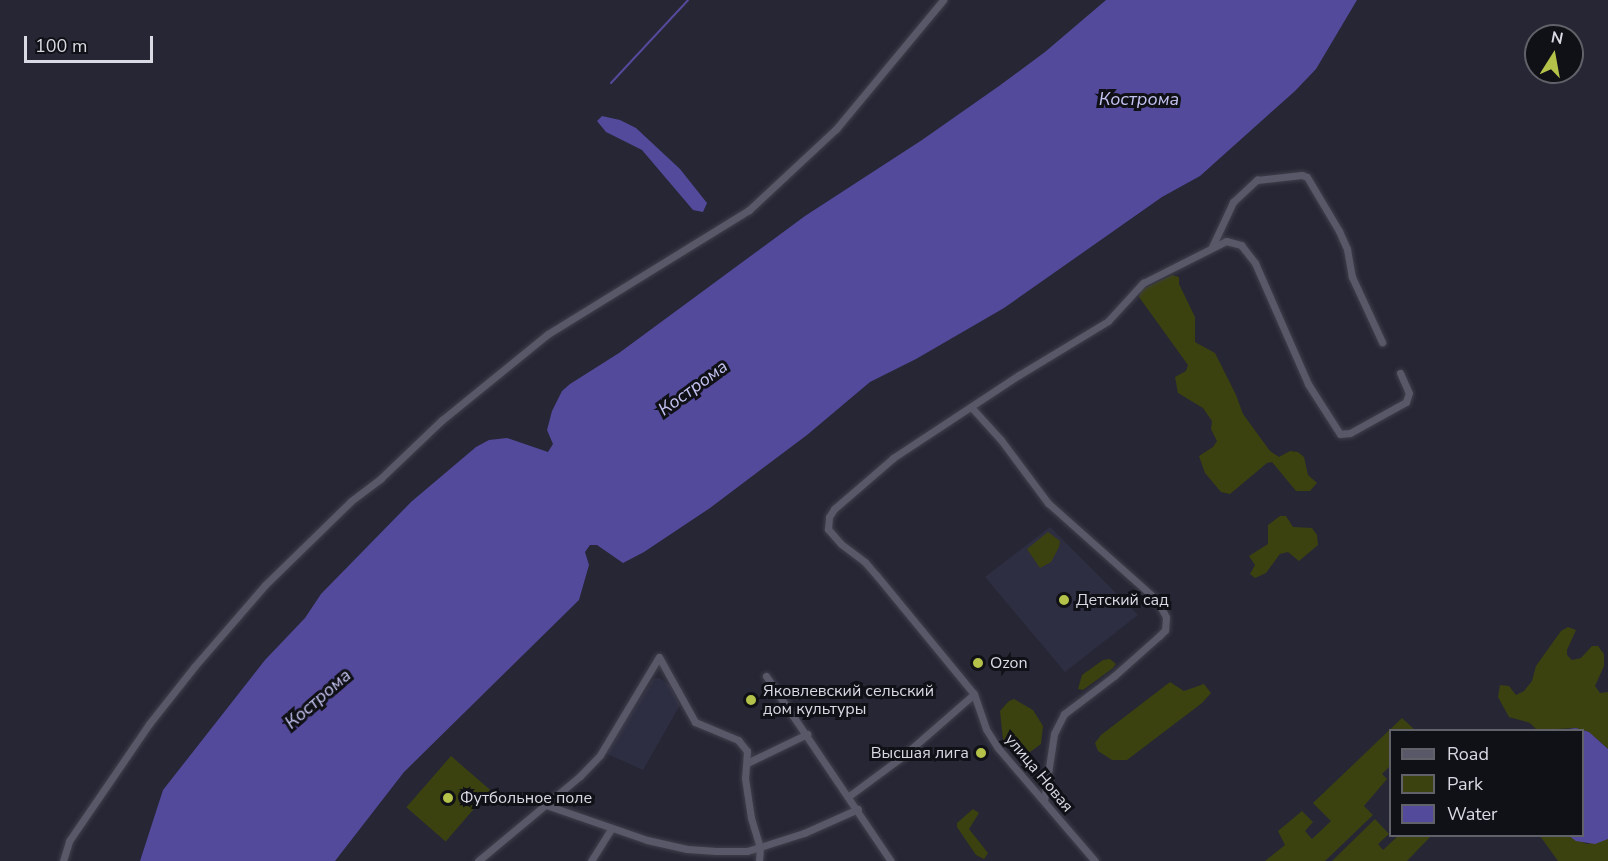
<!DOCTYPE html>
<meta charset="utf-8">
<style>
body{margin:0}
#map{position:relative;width:1608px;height:861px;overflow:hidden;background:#262635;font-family:"Nunito Sans",sans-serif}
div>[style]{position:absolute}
.built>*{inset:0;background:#2e2e42}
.green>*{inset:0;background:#3c420f;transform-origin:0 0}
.water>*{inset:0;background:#534a9c}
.stream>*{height:2px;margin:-1px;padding:0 1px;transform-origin:1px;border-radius:1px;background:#534a9c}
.roads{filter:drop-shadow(0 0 2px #40404c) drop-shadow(0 0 2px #40404c)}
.street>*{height:7px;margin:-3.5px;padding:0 3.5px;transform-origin:3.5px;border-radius:3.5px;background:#585869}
.dots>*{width:16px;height:16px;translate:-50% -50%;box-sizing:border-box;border:3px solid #101017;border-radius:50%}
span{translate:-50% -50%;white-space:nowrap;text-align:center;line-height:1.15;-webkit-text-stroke:6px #101017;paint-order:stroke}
.poi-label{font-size:16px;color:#dadae4}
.left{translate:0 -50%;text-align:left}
.right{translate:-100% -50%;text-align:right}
.street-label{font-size:16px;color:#dadae4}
.water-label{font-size:18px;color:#c3c3f1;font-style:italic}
.legend{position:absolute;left:1389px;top:729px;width:195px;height:108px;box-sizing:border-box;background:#101017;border:2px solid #616169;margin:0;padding:8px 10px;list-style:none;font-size:18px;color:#dadae4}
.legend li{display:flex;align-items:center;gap:12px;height:30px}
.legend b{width:30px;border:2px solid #616169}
.north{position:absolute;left:1524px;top:24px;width:60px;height:60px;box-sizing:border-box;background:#101017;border:2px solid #616169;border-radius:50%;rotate:11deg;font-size:16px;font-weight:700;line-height:24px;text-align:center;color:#dadae4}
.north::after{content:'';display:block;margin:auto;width:21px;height:27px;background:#b4c24a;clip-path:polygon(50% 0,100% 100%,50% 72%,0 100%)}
.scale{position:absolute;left:24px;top:36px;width:129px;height:27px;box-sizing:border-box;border:3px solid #dadae4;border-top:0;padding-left:8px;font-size:18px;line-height:21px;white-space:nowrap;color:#dadae4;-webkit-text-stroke:4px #101017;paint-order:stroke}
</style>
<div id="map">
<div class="built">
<i style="clip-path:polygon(1050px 527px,1138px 615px,1065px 672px,985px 577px)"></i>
<i style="clip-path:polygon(659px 678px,670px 685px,680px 705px,643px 770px,605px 753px,653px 679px)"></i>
</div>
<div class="green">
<i style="clip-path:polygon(1172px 275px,1179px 277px,1179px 284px,1195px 317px,1195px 342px,1215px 353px,1236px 395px,1243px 414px,1270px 451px,1279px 457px,1290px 451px,1298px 452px,1304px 457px,1308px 475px,1317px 483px,1310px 491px,1296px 491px,1272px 462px,1267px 463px,1230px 494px,1221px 492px,1205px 473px,1199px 456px,1213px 447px,1217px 441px,1211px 429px,1212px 421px,1203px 408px,1178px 393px,1175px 377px,1186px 371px,1188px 365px,1139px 297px,1141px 290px)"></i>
<i style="clip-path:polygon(1280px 516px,1286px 516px,1293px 527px,1312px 528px,1317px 535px,1318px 545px,1299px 561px,1288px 552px,1280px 554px,1266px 573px,1255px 578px,1250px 574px,1255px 565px,1249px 556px,1268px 544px,1268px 525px)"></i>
<i style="clip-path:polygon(1048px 532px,1060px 541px,1059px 547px,1051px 562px,1040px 568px,1027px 549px)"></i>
<i style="clip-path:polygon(1568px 627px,1576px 630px,1567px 650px,1567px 655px,1572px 660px,1581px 658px,1592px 646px,1598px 646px,1604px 654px,1604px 666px,1595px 686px,1600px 693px,1608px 692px,1608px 749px,1589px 732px,1576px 728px,1537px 730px,1530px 723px,1509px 717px,1498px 697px,1500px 685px,1509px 686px,1516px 695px,1524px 691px,1532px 681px,1536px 666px,1561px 631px)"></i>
<i style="clip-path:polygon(1110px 659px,1116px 664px,1113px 668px,1083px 690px,1078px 689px,1082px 675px,1103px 660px)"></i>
<i style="clip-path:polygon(1170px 682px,1184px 691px,1204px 684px,1211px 693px,1202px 703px,1127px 760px,1112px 760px,1098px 751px,1095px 743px,1101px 735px)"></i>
<i style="clip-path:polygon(1014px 699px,1033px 710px,1043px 726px,1041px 744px,1030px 752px,1017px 753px,1003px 740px,1000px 711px,1009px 701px)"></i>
<i style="clip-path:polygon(1402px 718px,1415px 730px,1390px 730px,1390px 766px,1382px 774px,1387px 779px,1364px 806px,1373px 815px,1325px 861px,1265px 861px,1285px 845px,1278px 831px,1302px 811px,1313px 822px,1305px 831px,1312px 839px,1331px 821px,1313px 803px)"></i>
<i style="left:451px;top:756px;width:52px;height:68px;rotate:41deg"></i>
<i style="clip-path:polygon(973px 809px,979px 813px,969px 829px,988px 853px,984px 859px,976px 855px,957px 827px,957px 823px)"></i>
<i style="clip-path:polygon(1375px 819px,1389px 834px,1378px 844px,1383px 850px,1398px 836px,1431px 836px,1407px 861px,1332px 861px)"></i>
<i style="clip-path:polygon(1540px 836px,1569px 836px,1587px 844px,1608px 839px,1608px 861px,1558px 861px)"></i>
</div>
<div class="water">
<i style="clip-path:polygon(1106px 0,1357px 0,1316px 69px,1295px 91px,1200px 176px,1162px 197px,1004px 308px,916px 359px,870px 382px,807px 435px,710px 508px,644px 552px,623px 563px,597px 545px,590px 545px,585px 552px,589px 565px,579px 600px,404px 772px,335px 861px,140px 861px,163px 790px,265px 660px,305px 618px,321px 594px,411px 502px,476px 447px,489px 440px,507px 438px,548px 452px,553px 444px,547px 430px,552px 411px,562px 391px,570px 384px,619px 353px,805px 216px,922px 140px,999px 86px,1045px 52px)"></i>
<i style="clip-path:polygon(602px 116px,620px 120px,636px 128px,680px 169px,707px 203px,703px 212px,693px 210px,642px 150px,606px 132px,597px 121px)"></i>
<i style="clip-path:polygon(1576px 728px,1589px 732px,1608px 749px,1608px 839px,1595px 844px,1576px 841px,1569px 836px,1582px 836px,1582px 730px,1561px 730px)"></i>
</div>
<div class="stream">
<i style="left:611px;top:83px;width:113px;rotate:-47.1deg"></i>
</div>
<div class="roads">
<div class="street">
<i style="left:1212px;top:247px;width:50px;rotate:-65deg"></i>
<i style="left:1233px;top:202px;width:33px;rotate:-43deg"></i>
<i style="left:1257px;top:180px;width:45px;rotate:-6.3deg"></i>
<i style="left:1302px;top:175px;width:5px;rotate:22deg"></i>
<i style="left:1307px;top:177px;width:63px;rotate:59.3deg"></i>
<i style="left:1339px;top:231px;width:20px;rotate:66deg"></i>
<i style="left:1347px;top:249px;width:28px;rotate:80deg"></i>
<i style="left:1352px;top:277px;width:72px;rotate:65.2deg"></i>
<i style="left:972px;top:408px;width:43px;rotate:47.8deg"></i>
<i style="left:1001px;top:440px;width:79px;rotate:53.3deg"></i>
<i style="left:1048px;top:503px;width:146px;rotate:41.7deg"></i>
<i style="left:1157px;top:600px;width:19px;rotate:62deg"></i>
<i style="left:1166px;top:617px;width:13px;rotate:94deg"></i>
<i style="left:1165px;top:630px;width:8px;rotate:135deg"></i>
<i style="left:1159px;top:636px;width:60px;rotate:138.4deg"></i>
<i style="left:1114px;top:676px;width:63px;rotate:142.8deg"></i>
<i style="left:1064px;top:714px;width:22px;rotate:117deg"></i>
<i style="left:1054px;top:734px;width:67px;rotate:98.6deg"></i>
<i style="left:766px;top:676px;width:223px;rotate:56deg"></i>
<i style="left:974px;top:694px;width:37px;rotate:71deg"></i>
<i style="left:986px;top:729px;width:22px;rotate:58deg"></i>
<i style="left:998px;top:748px;width:149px;rotate:49.4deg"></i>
<i style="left:747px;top:763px;width:67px;rotate:-25.8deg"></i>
<i style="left:849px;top:796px;width:67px;rotate:-36.5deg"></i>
<i style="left:903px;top:756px;width:94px;rotate:-41.1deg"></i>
<i style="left:974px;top:694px;width:153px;rotate:-129.4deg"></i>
<i style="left:877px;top:576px;width:18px;rotate:-131deg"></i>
<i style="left:865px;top:562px;width:30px;rotate:-143deg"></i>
<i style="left:841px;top:544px;width:20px;rotate:-131deg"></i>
<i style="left:828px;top:529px;width:12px;rotate:-85deg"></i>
<i style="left:829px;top:517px;width:9px;rotate:-58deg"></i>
<i style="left:834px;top:509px;width:78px;rotate:-40.8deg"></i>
<i style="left:893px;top:458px;width:151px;rotate:-33.4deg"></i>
<i style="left:1019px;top:375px;width:104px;rotate:-31.2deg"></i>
<i style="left:1108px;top:321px;width:52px;rotate:-47.4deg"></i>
<i style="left:1143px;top:283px;width:93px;rotate:-26.8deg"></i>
<i style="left:1226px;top:241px;width:16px;rotate:15deg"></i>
<i style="left:1241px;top:245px;width:23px;rotate:52deg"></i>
<i style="left:1255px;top:263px;width:132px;rotate:66.3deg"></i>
<i style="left:1308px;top:384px;width:59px;rotate:57.4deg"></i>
<i style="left:1340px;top:434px;width:10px;rotate:-6deg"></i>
<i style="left:1350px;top:433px;width:64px;rotate:-29deg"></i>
<i style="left:1406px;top:402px;width:9px;rotate:-72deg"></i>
<i style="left:1409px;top:393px;width:22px;rotate:-114deg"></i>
<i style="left:546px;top:805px;width:107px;rotate:19.1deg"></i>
<i style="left:647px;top:840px;width:41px;rotate:12.7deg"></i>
<i style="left:687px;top:849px;width:29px;rotate:4deg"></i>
<i style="left:716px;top:851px;width:31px"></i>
<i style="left:747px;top:851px;width:14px;rotate:-17deg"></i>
<i style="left:760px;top:847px;width:46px;rotate:-17.7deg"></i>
<i style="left:804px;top:833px;width:59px;rotate:-24deg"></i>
<i style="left:63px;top:861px;width:21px;rotate:-73deg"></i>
<i style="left:69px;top:841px;width:142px;rotate:-55.6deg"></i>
<i style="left:149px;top:724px;width:73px;rotate:-51.7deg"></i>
<i style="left:194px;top:667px;width:108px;rotate:-49.1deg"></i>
<i style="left:265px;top:585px;width:120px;rotate:-44.3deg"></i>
<i style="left:351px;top:501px;width:38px;rotate:-37deg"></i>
<i style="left:381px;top:478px;width:84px;rotate:-43.6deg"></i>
<i style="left:442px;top:420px;width:136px;rotate:-39.1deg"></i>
<i style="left:548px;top:334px;width:236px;rotate:-31.7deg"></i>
<i style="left:749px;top:210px;width:119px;rotate:-43deg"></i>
<i style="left:836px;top:129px;width:168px;rotate:-50.3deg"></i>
<i style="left:478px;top:861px;width:133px;rotate:-39.8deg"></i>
<i style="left:580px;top:776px;width:29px;rotate:-46deg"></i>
<i style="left:600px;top:755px;width:114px;rotate:-59deg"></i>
<i style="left:659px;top:657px;width:74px;rotate:61deg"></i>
<i style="left:695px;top:722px;width:47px;rotate:22.7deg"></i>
<i style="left:738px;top:740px;width:14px;rotate:51deg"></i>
<i style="left:747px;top:751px;width:27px;rotate:94deg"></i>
<i style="left:745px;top:778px;width:40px;rotate:81.5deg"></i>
<i style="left:751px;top:818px;width:30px;rotate:73deg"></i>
<i style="left:760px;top:847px;width:14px;rotate:94deg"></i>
<i style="left:591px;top:861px;width:38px;rotate:-58deg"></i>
</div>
</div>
<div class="dots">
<i style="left:1064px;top:600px;background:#b4c24a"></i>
<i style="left:978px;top:663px;background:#b4c24a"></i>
<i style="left:751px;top:700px;background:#b4c24a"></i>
<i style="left:981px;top:753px;background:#b4c24a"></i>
<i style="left:448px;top:798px;background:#b4c24a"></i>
</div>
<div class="poi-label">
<span class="left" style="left:1076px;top:600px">Детский сад</span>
<span class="left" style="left:990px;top:663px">Ozon</span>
<span class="left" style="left:763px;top:700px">Яковлевский сельский<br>дом культуры</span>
<span class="right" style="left:969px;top:753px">Высшая лига</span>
<span class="left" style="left:460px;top:798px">Футбольное поле</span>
</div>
<div class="street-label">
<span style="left:1039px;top:773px;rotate:50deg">улица Новая</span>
</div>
<div class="water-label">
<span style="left:1139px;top:99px">Кострома</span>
<span style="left:693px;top:388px;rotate:-36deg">Кострома</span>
<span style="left:318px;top:699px;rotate:-41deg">Кострома</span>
</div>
<ul class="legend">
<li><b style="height:8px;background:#585869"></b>Road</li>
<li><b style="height:16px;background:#3c420f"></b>Park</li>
<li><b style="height:16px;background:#534a9c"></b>Water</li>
</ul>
<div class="north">N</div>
<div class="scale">100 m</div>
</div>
